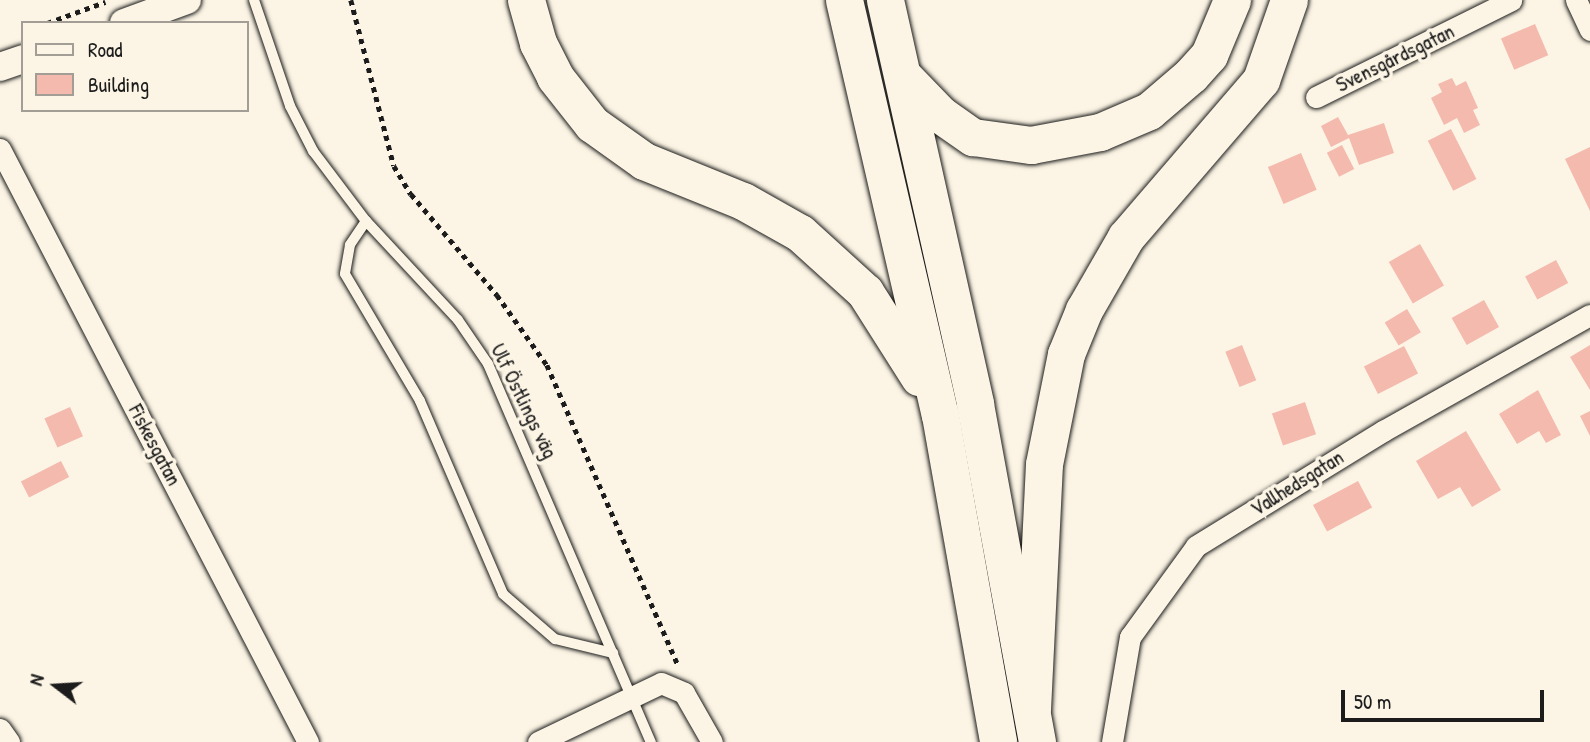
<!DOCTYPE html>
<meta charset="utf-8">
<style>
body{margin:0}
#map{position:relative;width:1590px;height:742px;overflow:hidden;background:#fcf5e5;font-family:"Patrick Hand",sans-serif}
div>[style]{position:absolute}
.building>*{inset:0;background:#f4baae;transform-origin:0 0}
.path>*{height:4.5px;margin-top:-2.25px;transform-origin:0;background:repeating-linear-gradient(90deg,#1c1c1c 0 5px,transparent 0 10px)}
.roads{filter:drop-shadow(0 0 2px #1c1c1c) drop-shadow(0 0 2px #1c1c1c)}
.service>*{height:10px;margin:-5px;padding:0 5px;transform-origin:5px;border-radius:5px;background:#fcf5e5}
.minor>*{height:21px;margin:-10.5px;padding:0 10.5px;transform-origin:10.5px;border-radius:10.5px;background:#fcf5e5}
.tertiary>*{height:28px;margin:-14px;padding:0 14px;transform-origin:14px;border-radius:14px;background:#fcf5e5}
.trunk>*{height:37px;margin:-18.5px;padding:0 18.5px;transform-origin:18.5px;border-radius:18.5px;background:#fcf5e5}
span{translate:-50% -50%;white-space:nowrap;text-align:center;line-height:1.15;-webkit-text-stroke:7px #fcf5e5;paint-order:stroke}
.street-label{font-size:21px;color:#1c1c1c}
.legend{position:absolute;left:21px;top:21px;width:228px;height:91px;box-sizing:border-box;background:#fcf5e5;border:2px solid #a29e95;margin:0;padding:9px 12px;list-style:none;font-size:21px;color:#1c1c1c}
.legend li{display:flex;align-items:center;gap:14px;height:35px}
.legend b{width:35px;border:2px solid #a29e95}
.north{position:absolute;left:21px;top:651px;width:70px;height:70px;-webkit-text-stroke:5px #fcf5e5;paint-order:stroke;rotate:287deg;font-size:19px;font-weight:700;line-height:28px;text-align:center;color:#1c1c1c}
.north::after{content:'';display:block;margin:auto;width:24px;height:32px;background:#1c1c1c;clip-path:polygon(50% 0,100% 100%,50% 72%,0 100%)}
.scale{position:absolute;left:1341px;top:690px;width:203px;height:32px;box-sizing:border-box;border:4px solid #1c1c1c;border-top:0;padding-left:9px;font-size:21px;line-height:24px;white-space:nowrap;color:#1c1c1c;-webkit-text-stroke:5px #fcf5e5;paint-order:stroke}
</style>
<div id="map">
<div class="building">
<i style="left:1535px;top:24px;width:34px;height:37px;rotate:67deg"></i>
<i style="clip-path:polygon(1452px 78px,1456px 86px,1466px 81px,1478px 108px,1473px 110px,1480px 125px,1464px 133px,1457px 118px,1444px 125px,1431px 98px,1442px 92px,1438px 84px)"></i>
<i style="clip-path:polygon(1338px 117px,1348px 135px,1384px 123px,1394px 153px,1359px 165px,1349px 138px,1331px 147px,1321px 126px)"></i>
<i style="left:1451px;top:129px;width:56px;height:26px;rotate:63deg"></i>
<i style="left:1342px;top:145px;width:27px;height:17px;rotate:63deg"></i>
<i style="clip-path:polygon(1590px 147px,1590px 211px,1565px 159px)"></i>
<i style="left:1301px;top:153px;width:40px;height:36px;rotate:67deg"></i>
<i style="left:1420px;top:244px;width:48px;height:36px;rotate:60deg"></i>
<i style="left:1556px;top:260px;width:26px;height:35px;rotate:62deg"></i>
<i style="left:1484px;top:300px;width:31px;height:37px;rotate:61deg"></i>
<i style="left:1407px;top:309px;width:27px;height:26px;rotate:59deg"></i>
<i style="left:1242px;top:345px;width:38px;height:18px;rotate:68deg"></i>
<i style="clip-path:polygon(1590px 345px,1590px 390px,1570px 357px)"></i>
<i style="left:1404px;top:346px;width:31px;height:45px;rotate:63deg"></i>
<i style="clip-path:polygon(1538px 390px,1561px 435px,1546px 443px,1539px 431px,1517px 444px,1499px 414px)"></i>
<i style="left:1305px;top:402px;width:34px;height:35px;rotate:71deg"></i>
<i style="left:70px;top:407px;width:32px;height:28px;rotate:66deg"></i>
<i style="clip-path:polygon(1590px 411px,1590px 436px,1580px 416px)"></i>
<i style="clip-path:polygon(1466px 431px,1501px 490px,1472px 507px,1460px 487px,1438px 499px,1416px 461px)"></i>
<i style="left:61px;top:461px;width:18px;height:45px;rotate:63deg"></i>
<i style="left:1358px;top:481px;width:30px;height:51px;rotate:62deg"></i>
</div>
<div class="path">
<i style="left:351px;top:0;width:171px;rotate:75.5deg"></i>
<i style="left:394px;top:166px;width:33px;rotate:59deg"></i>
<i style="left:411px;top:194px;width:133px;rotate:49.6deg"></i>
<i style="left:497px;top:295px;width:86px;rotate:54.5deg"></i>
<i style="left:547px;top:365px;width:327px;rotate:66.4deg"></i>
<i style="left:47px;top:23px;width:62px;rotate:-19.9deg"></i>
</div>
<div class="roads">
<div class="service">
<i style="left:254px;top:0;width:112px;rotate:71.2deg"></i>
<i style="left:290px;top:106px;width:51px;rotate:62.9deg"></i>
<i style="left:313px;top:151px;width:88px;rotate:52.9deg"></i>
<i style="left:366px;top:221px;width:135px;rotate:47.1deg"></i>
<i style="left:458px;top:320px;width:53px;rotate:55.7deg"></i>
<i style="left:488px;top:364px;width:412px;rotate:66.7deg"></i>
<i style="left:366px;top:221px;width:29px;rotate:124deg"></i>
<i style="left:350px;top:245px;width:29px;rotate:100deg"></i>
<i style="left:345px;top:274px;width:147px;rotate:59.4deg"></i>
<i style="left:420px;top:401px;width:210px;rotate:66.7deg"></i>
<i style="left:503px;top:594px;width:69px;rotate:40.9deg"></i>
<i style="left:555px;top:639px;width:60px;rotate:13.6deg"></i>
</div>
<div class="minor">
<i style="left:1576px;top:0;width:33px;rotate:65deg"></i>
<i style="left:1316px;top:97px;width:218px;rotate:-26.4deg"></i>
<i style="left:0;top:149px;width:668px;rotate:62.55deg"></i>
<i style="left:0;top:729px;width:16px;rotate:55deg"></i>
<i style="left:538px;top:742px;width:136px;rotate:-25.6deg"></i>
<i style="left:661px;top:683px;width:25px;rotate:23deg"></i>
<i style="left:684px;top:693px;width:56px;rotate:60.3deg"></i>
<i style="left:1112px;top:742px;width:107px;rotate:-80.3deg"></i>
<i style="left:1130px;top:637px;width:112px;rotate:-54deg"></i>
<i style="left:1196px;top:546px;width:220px;rotate:-31.6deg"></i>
<i style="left:1383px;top:431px;width:237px;rotate:-29.3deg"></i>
</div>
<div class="tertiary">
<i style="left:124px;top:23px;width:67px;rotate:-20.1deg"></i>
<i style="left:0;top:67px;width:24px;rotate:-19deg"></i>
</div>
<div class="trunk">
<i style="left:526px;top:0;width:45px;rotate:74.4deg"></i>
<i style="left:538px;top:43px;width:38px;rotate:63deg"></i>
<i style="left:555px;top:77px;width:60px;rotate:51.8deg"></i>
<i style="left:592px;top:124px;width:64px;rotate:35.4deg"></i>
<i style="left:644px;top:161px;width:107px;rotate:22deg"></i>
<i style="left:743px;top:201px;width:65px;rotate:29.3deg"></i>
<i style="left:800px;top:233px;width:88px;rotate:42.2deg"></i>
<i style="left:865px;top:292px;width:101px;rotate:57.6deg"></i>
<i style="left:844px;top:0;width:426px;rotate:77deg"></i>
<i style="left:940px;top:415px;width:332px;rotate:79.9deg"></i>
<i style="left:885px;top:0;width:414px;rotate:77.4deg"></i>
<i style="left:975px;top:404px;width:344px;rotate:79.6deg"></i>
<i style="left:905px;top:78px;width:52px;rotate:45.8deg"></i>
<i style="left:941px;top:115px;width:39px;rotate:35deg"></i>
<i style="left:973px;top:137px;width:59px;rotate:7.9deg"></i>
<i style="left:1031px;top:145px;width:70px;rotate:-10.7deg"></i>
<i style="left:1100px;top:132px;width:53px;rotate:-23.2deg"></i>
<i style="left:1149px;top:111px;width:55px;rotate:-40.6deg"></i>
<i style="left:1191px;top:75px;width:27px;rotate:-48deg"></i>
<i style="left:1209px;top:55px;width:60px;rotate:-67.3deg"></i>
<i style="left:1032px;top:709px;width:245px;rotate:-87.2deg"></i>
<i style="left:1044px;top:464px;width:112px;rotate:-78.7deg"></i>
<i style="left:1066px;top:354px;width:48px;rotate:-67.8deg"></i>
<i style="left:1084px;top:310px;width:84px;rotate:-60.1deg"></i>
<i style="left:1126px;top:237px;width:207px;rotate:-49.3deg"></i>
<i style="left:1261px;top:80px;width:85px;rotate:-70.7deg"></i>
</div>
</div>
<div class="street-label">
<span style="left:1395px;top:58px;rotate:-26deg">Svensgårdsgatan</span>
<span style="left:524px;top:401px;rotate:64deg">Ulf Östlings väg</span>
<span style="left:155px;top:445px;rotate:62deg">Fiskesgatan</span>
<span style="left:1297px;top:483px;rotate:-32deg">Vallhedsgatan</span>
</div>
<ul class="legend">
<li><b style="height:9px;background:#fcf5e5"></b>Road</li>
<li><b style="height:19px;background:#f4baae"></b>Building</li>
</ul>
<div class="north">N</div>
<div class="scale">50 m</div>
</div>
